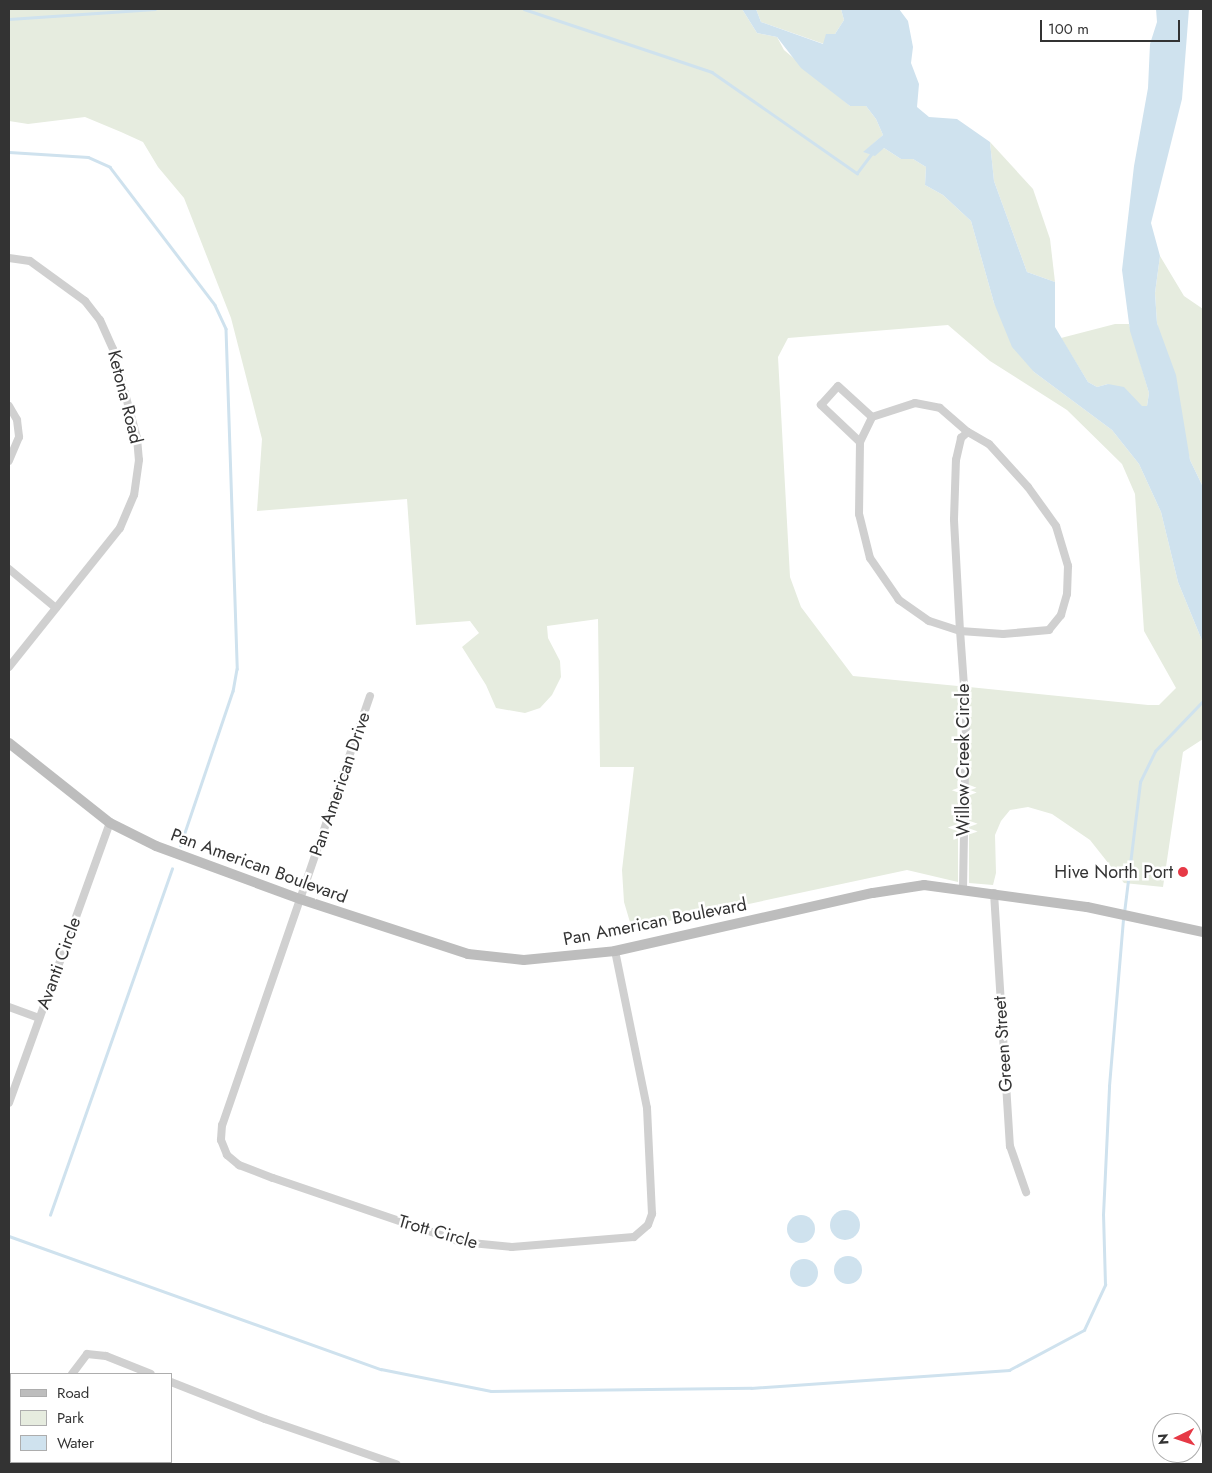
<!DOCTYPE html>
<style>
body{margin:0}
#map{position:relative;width:1212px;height:1473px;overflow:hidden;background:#fff;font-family:Jost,sans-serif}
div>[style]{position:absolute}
.green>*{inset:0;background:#e6ecdf}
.water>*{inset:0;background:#cfe2ee}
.round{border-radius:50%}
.stream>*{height:2.5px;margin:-1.25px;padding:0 1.25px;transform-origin:1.25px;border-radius:1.25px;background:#cfe2ee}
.street>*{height:8px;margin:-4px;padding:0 4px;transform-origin:4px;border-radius:4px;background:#d0d0d0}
.secondary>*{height:10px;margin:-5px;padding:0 5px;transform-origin:5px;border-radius:5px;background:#bdbdbd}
.dots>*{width:14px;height:14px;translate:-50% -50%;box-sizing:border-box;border:2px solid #fff;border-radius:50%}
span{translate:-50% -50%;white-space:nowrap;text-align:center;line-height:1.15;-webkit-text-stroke:5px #fff;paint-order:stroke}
.street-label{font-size:18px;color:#333}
.poi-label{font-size:18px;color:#333}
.right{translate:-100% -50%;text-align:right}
.frame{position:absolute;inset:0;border:10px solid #333;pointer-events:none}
.legend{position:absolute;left:10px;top:1373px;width:162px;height:90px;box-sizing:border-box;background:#fff;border:1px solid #adadad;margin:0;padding:6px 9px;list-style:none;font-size:15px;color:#333}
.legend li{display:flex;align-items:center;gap:10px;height:25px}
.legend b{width:25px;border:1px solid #adadad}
.north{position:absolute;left:1152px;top:1413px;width:50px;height:50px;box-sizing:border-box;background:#fff;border:1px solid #adadad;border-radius:50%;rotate:266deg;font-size:14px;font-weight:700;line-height:20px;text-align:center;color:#333}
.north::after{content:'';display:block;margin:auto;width:18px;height:22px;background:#e63946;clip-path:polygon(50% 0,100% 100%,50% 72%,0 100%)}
.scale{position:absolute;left:1040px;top:20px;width:140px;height:22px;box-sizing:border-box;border:2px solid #333;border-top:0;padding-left:6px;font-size:15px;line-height:18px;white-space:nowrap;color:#333;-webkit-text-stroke:4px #fff;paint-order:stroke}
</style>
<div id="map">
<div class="green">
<i style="clip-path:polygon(9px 9px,742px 9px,757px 33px,777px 37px,784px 50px,850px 106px,866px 106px,876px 119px,883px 135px,864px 152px,871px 154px,884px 148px,901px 159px,913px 159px,926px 167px,925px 185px,943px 195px,971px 221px,994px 303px,1034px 372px,1112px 430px,1139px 464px,1161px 512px,1178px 582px,1203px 643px,1203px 739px,1183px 752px,1163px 887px,1124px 883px,1090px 840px,1052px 814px,1028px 807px,1010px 810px,1001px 821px,995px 835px,996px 873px,993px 885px,969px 883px,969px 687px,1148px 705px,1159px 705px,1176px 688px,1144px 631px,1135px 494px,1122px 464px,1067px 410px,990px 361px,948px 325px,788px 338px,778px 357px,790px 577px,801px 607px,853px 676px,958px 686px,958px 882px,907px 870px,632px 929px,624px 902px,622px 870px,634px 767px,600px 767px,598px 619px,547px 626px,548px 638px,560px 661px,561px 677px,552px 695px,540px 708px,525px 713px,496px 708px,486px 685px,462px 647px,479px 633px,470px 621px,416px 625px,407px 499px,257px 511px,262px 439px,231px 318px,184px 198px,158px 167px,143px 142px,121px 132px,85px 117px,28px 124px,9px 121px)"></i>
<i style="clip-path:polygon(756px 9px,841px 9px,844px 20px,835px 34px,824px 44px,761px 22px)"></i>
<i style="clip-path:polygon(990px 142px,1033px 189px,1050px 239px,1055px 282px,1027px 272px,994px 181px)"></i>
<i style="clip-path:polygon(1160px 256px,1184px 296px,1203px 309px,1203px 487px,1190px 460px,1157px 323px,1155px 293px)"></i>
<i style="clip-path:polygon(1115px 324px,1129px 324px,1149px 393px,1147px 406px,1141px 406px,1108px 384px,1097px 387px,1088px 382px,1061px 338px)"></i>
</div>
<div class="water">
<i style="clip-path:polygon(742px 9px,756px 9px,761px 22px,823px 44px,826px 34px,835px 34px,844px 20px,841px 9px,899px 9px,908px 21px,913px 47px,911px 63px,919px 84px,917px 107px,929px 117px,957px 119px,990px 142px,994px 181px,1027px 272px,1055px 282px,1055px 327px,1088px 382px,1097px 387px,1108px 384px,1124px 387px,1142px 406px,1147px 406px,1149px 393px,1130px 331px,1122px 270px,1134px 166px,1148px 88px,1150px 44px,1157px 22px,1156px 9px,1189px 9px,1182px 99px,1151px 223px,1160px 256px,1155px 293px,1157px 323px,1176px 375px,1190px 460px,1203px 487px,1203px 643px,1178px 582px,1161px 512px,1139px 464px,1112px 430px,1034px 372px,1012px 347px,994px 303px,971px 221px,943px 195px,925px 185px,926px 167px,913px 159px,901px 159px,884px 148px,875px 156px,863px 152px,883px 135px,876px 119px,866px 106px,850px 106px,801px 68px,777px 37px,757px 33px)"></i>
<i class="round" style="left:830px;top:1210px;width:30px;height:30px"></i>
<i class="round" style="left:787px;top:1215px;width:28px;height:28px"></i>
<i class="round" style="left:834px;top:1256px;width:28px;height:28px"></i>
<i class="round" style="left:790px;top:1259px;width:28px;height:28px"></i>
</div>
<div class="stream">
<i style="left:524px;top:9px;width:198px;rotate:18.5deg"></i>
<i style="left:712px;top:72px;width:177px;rotate:34.9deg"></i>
<i style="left:857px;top:173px;width:26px;rotate:-53deg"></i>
<i style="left:9px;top:19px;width:146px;rotate:-3.9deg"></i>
<i style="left:9px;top:152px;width:79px;rotate:3.6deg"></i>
<i style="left:88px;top:157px;width:24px;rotate:24deg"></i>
<i style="left:110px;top:167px;width:173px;rotate:52.7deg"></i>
<i style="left:215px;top:305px;width:26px;rotate:65deg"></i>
<i style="left:226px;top:329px;width:340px;rotate:88.1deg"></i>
<i style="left:237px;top:669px;width:22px;rotate:100deg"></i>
<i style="left:233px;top:691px;width:163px;rotate:108.7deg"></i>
<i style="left:1124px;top:913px;width:132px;rotate:-83deg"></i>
<i style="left:1140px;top:782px;width:34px;rotate:-64deg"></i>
<i style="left:1155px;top:751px;width:69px;rotate:-46.2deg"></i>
<i style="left:50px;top:1215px;width:367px;rotate:-70.6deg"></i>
<i style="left:9px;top:1236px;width:395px;rotate:19.7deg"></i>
<i style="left:381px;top:1369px;width:112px;rotate:11.3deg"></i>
<i style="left:491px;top:1391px;width:260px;rotate:-0.7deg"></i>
<i style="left:751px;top:1388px;width:259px;rotate:-4deg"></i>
<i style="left:1009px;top:1370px;width:85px;rotate:-28.1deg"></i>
<i style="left:1084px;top:1330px;width:50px;rotate:-65deg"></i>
<i style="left:1105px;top:1285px;width:70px;rotate:-91.6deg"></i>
<i style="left:1103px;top:1215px;width:129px;rotate:-87.3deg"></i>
<i style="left:1109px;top:1086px;width:169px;rotate:-85.2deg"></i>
</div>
<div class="street">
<i style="left:9px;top:258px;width:21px;rotate:8deg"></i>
<i style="left:30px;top:261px;width:68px;rotate:36deg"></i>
<i style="left:85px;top:301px;width:24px;rotate:52deg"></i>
<i style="left:100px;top:320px;width:32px;rotate:66deg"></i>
<i style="left:113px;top:349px;width:92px;rotate:74.9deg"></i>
<i style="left:137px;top:438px;width:22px;rotate:85deg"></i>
<i style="left:139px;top:460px;width:35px;rotate:98deg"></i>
<i style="left:134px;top:495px;width:36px;rotate:113deg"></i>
<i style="left:120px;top:528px;width:178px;rotate:128.6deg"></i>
<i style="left:9px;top:406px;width:16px;rotate:60deg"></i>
<i style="left:17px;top:420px;width:17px;rotate:83deg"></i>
<i style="left:19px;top:437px;width:26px;rotate:113deg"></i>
<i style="left:968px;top:432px;width:24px;rotate:30deg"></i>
<i style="left:989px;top:444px;width:58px;rotate:47.8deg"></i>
<i style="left:1028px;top:487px;width:48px;rotate:54.3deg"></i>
<i style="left:1056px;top:526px;width:42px;rotate:73.3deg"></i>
<i style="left:1068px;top:566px;width:28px;rotate:92deg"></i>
<i style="left:1067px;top:594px;width:22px;rotate:106deg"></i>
<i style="left:1061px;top:615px;width:19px;rotate:129deg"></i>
<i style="left:1049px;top:630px;width:46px;rotate:175deg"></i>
<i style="left:1003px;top:634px;width:43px;rotate:-176deg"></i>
<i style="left:960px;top:631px;width:112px;rotate:-93.1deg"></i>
<i style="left:954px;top:519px;width:59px;rotate:-88.1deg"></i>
<i style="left:956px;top:460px;width:23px;rotate:-77deg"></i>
<i style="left:961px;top:438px;width:9px;rotate:-41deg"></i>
<i style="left:860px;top:442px;width:54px;rotate:-136.5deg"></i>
<i style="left:821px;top:405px;width:25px;rotate:-48deg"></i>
<i style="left:838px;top:386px;width:46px;rotate:42.4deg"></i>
<i style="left:9px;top:569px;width:61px;rotate:39.7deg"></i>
<i style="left:370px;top:696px;width:454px;rotate:109deg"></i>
<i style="left:222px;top:1125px;width:15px;rotate:94deg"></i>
<i style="left:221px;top:1140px;width:16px;rotate:68deg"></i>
<i style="left:227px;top:1155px;width:16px;rotate:40deg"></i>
<i style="left:239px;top:1165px;width:36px;rotate:21deg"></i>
<i style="left:273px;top:1178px;width:199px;rotate:18.8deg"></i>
<i style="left:461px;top:1242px;width:51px;rotate:5.6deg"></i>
<i style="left:512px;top:1247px;width:122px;rotate:-4.7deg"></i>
<i style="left:634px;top:1237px;width:18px;rotate:-41deg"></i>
<i style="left:648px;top:1225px;width:12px;rotate:-70deg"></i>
<i style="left:652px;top:1214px;width:106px;rotate:-92.7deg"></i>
<i style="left:647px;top:1108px;width:160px;rotate:-101.5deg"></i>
<i style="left:963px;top:889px;width:175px;rotate:-89deg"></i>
<i style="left:966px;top:714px;width:83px;rotate:-94.1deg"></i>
<i style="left:960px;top:631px;width:33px;rotate:-162deg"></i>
<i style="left:929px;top:621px;width:37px;rotate:-145deg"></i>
<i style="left:899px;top:600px;width:51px;rotate:-124.6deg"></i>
<i style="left:870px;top:558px;width:45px;rotate:-104deg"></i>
<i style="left:859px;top:514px;width:72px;rotate:-89.2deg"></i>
<i style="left:860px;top:442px;width:28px;rotate:-64deg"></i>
<i style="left:872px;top:417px;width:45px;rotate:-18deg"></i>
<i style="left:915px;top:403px;width:25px;rotate:11deg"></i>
<i style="left:940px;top:408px;width:37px;rotate:41deg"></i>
<i style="left:994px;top:893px;width:254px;rotate:86.4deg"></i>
<i style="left:1010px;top:1146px;width:49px;rotate:70.8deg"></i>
<i style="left:9px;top:1007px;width:32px;rotate:20deg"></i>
<i style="left:9px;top:1103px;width:298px;rotate:-70.2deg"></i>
<i style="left:72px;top:1374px;width:25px;rotate:-53deg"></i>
<i style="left:87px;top:1354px;width:19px;rotate:6deg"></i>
<i style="left:106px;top:1356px;width:48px;rotate:21.8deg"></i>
<i style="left:171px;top:1382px;width:101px;rotate:21.5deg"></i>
<i style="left:265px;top:1419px;width:139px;rotate:19deg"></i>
<i style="left:60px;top:1464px;width:2px;rotate:-63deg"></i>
</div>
<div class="secondary">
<i style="left:9px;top:743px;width:129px;rotate:38.4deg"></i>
<i style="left:110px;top:823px;width:51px;rotate:26.6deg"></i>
<i style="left:156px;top:846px;width:153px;rotate:20.2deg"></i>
<i style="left:300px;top:899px;width:177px;rotate:18.1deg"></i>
<i style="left:468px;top:954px;width:56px;rotate:6.1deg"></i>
<i style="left:524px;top:960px;width:91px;rotate:-5.6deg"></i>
<i style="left:615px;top:951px;width:264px;rotate:-12.7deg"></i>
<i style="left:873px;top:893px;width:52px;rotate:-8.9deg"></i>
<i style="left:924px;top:885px;width:164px;rotate:7.7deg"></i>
<i style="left:1087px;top:907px;width:119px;rotate:12.2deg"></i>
<i style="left:9px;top:1434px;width:2px;rotate:27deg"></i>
<i style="left:9px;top:1449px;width:2px;rotate:27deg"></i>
<i style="left:45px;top:1462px;width:7px;rotate:16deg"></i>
<i style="left:87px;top:1462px;width:7px;rotate:16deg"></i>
</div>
<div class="dots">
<i style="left:1183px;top:872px;background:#e63946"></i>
</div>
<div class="street-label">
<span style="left:125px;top:397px;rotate:76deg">Ketona Road</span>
<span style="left:963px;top:760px;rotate:-90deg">Willow Creek Circle</span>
<span style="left:340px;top:784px;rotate:-71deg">Pan American Drive</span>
<span style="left:259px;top:866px;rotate:20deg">Pan American Boulevard</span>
<span style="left:655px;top:922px;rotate:-11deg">Pan American Boulevard</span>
<span style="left:59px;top:963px;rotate:-70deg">Avanti Circle</span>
<span style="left:1003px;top:1044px;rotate:-94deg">Green Street</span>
<span style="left:438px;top:1232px;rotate:16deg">Trott Circle</span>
</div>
<div class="poi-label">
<span class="right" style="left:1173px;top:872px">Hive North Port</span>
</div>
<div class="frame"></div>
<ul class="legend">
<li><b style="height:6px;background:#bdbdbd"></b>Road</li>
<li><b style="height:14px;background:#e6ecdf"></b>Park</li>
<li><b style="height:14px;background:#cfe2ee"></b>Water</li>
</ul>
<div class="north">N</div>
<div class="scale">100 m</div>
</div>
